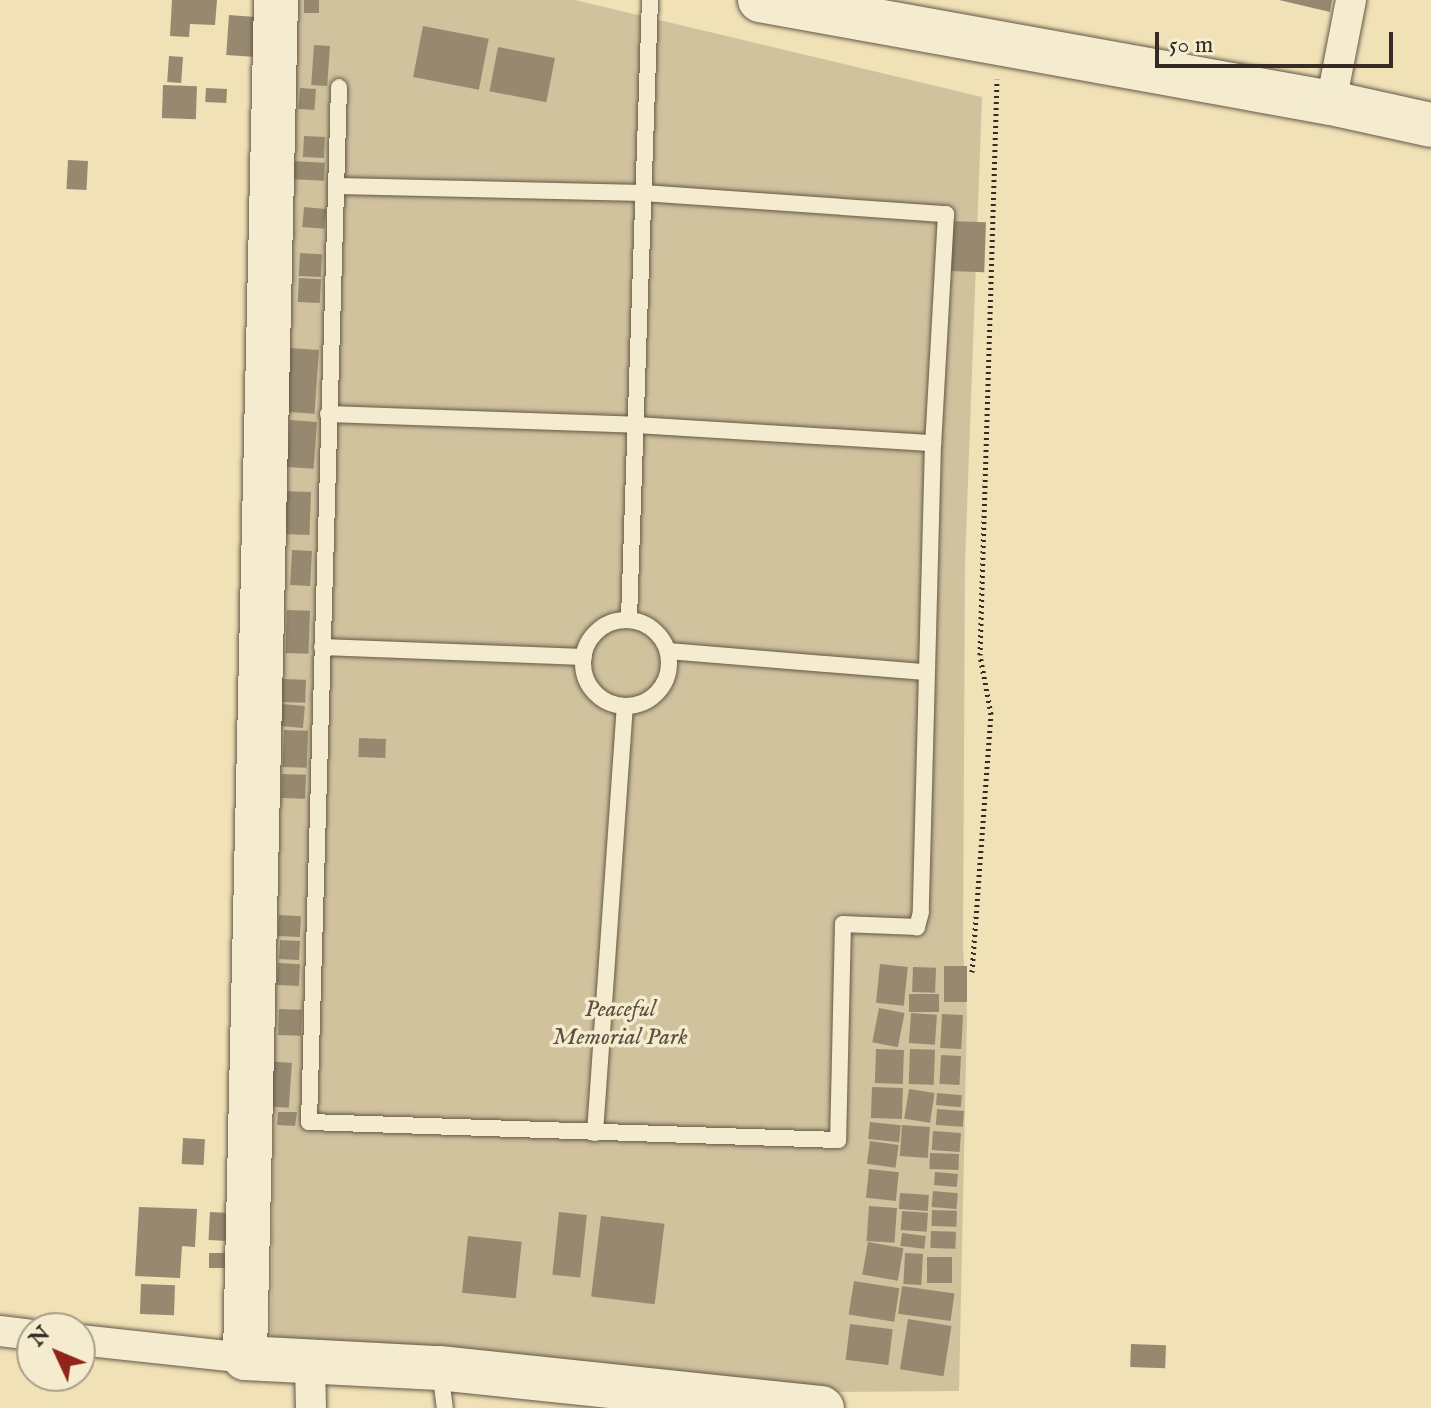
<!DOCTYPE html>
<style>
body{margin:0}
#map{position:relative;width:1431px;height:1408px;overflow:hidden;background:#f0e1b6;font-family:"IM FELL English",serif}
div>[style]{position:absolute}
.green>*{inset:0;background:#d0c29d}
.building>*{inset:0;background:#978970;transform-origin:0 0}
.path>*{height:5px;margin-top:-2.5px;transform-origin:0;background:repeating-linear-gradient(90deg,#362a24 0 2px,transparent 0 6px)}
.roads{filter:drop-shadow(0 0 2px #645848) drop-shadow(0 0 2px #645848)}
.lane>*{height:16px;margin:-8px;padding:0 8px;transform-origin:8px;border-radius:8px;background:#f5ecd0}
.lane>.ring{margin:-8px;padding:0;box-sizing:content-box;background:none;border:16px solid #f5ecd0;border-radius:50%}
.street>*{height:30px;margin:-15px;padding:0 15px;transform-origin:15px;border-radius:15px;background:#f5ecd0}
.secondary>*{height:44px;margin:-22px;padding:0 22px;transform-origin:22px;border-radius:22px;background:#f5ecd0}
span{translate:-50% -50%;white-space:nowrap;text-align:center;line-height:1.15;-webkit-text-stroke:7px #f5ecd0;paint-order:stroke}
.park-label{font-size:24px;color:#5c5042;font-style:italic}
.north{position:absolute;left:16px;top:1312px;width:80px;height:80px;box-sizing:border-box;background:#f5ecd0;border:2px solid #a99e8b;border-radius:50%;rotate:314deg;font-size:22px;font-weight:700;line-height:32px;text-align:center;color:#362a24}
.north::after{content:'';display:block;margin:auto;width:28px;height:36px;background:#8f2418;clip-path:polygon(50% 0,100% 100%,50% 72%,0 100%)}
.scale{position:absolute;left:1155px;top:32px;width:238px;height:36px;box-sizing:border-box;border:4px solid #362a24;border-top:0;padding-left:10px;font-size:24px;line-height:28px;white-space:nowrap;color:#362a24;-webkit-text-stroke:6px #f5ecd0;paint-order:stroke}
</style>
<div id="map">
<div class="green">
<i style="clip-path:polygon(285px 0,575px 0,982px 97px,965px 564px,963px 948px,967px 1013px,959px 1391px,835px 1392px,271px 1339px)"></i>
</div>
<div class="building">
<i style="clip-path:polygon(172px 0,217px 0,215px 25px,190px 24px,189px 37px,170px 36px)"></i>
<i style="left:304px;top:0;width:15px;height:13px"></i>
<i style="clip-path:polygon(1279px 0,1332px 0,1330px 12px)"></i>
<i style="left:229px;top:15px;width:31px;height:40px;rotate:4deg"></i>
<i style="left:423px;top:26px;width:67px;height:52px;rotate:11deg"></i>
<i style="left:314px;top:45px;width:16px;height:40px;rotate:4deg"></i>
<i style="left:498px;top:47px;width:58px;height:45px;rotate:11deg"></i>
<i style="left:169px;top:56px;width:14px;height:26px;rotate:4deg"></i>
<i style="left:163px;top:85px;width:34px;height:33px;rotate:2deg"></i>
<i style="left:206px;top:88px;width:21px;height:14px;rotate:3deg"></i>
<i style="left:300px;top:88px;width:16px;height:21px;rotate:4deg"></i>
<i style="left:304px;top:136px;width:21px;height:21px;rotate:3deg"></i>
<i style="left:68px;top:160px;width:20px;height:29px;rotate:3deg"></i>
<i style="left:291px;top:161px;width:34px;height:18px;rotate:3deg"></i>
<i style="left:304px;top:207px;width:22px;height:20px;rotate:5deg"></i>
<i style="left:951px;top:221px;width:35px;height:50px;rotate:2deg"></i>
<i style="left:300px;top:253px;width:22px;height:23px;rotate:3deg"></i>
<i style="left:299px;top:278px;width:22px;height:24px;rotate:3deg"></i>
<i style="left:290px;top:348px;width:29px;height:64px;rotate:4deg"></i>
<i style="left:290px;top:420px;width:27px;height:47px;rotate:4deg"></i>
<i style="left:283px;top:491px;width:28px;height:43px;rotate:2deg"></i>
<i style="left:292px;top:550px;width:20px;height:35px;rotate:3deg"></i>
<i style="left:287px;top:610px;width:23px;height:43px;rotate:2deg"></i>
<i style="left:282px;top:679px;width:24px;height:23px;rotate:2deg"></i>
<i style="left:282px;top:704px;width:23px;height:22px;rotate:5deg"></i>
<i style="left:284px;top:730px;width:24px;height:37px;rotate:2deg"></i>
<i style="left:359px;top:738px;width:27px;height:19px;rotate:2deg"></i>
<i style="left:282px;top:774px;width:24px;height:24px;rotate:2deg"></i>
<i style="left:279px;top:915px;width:22px;height:21px;rotate:3deg"></i>
<i style="left:280px;top:940px;width:20px;height:19px;rotate:3deg"></i>
<i style="left:278px;top:963px;width:22px;height:22px;rotate:3deg"></i>
<i style="left:880px;top:964px;width:28px;height:39px;rotate:6deg"></i>
<i style="left:944px;top:966px;width:23px;height:36px"></i>
<i style="left:913px;top:967px;width:23px;height:25px;rotate:2deg"></i>
<i style="left:909px;top:994px;width:30px;height:18px"></i>
<i style="left:879px;top:1008px;width:26px;height:35px;rotate:11deg"></i>
<i style="left:279px;top:1009px;width:23px;height:26px;rotate:2deg"></i>
<i style="left:911px;top:1013px;width:26px;height:30px;rotate:4deg"></i>
<i style="left:942px;top:1014px;width:21px;height:34px;rotate:3deg"></i>
<i style="left:876px;top:1049px;width:28px;height:34px;rotate:2deg"></i>
<i style="left:910px;top:1049px;width:25px;height:35px;rotate:2deg"></i>
<i style="left:941px;top:1055px;width:20px;height:29px;rotate:3deg"></i>
<i style="left:265px;top:1061px;width:27px;height:45px;rotate:4deg"></i>
<i style="left:872px;top:1087px;width:31px;height:31px;rotate:2deg"></i>
<i style="left:909px;top:1089px;width:26px;height:30px;rotate:9deg"></i>
<i style="left:937px;top:1093px;width:25px;height:12px;rotate:5deg"></i>
<i style="left:937px;top:1109px;width:27px;height:16px;rotate:4deg"></i>
<i style="clip-path:polygon(278px 1112px,297px 1112px,295px 1126px,277px 1125px)"></i>
<i style="left:870px;top:1122px;width:31px;height:17px;rotate:6deg"></i>
<i style="left:902px;top:1125px;width:28px;height:31px;rotate:4deg"></i>
<i style="left:933px;top:1131px;width:28px;height:19px;rotate:4deg"></i>
<i style="left:183px;top:1138px;width:22px;height:26px;rotate:3deg"></i>
<i style="left:870px;top:1141px;width:29px;height:23px;rotate:8deg"></i>
<i style="left:930px;top:1153px;width:29px;height:16px;rotate:2deg"></i>
<i style="left:869px;top:1169px;width:30px;height:29px;rotate:6deg"></i>
<i style="left:935px;top:1172px;width:23px;height:13px;rotate:5deg"></i>
<i style="left:933px;top:1191px;width:25px;height:16px;rotate:5deg"></i>
<i style="left:900px;top:1193px;width:29px;height:16px;rotate:4deg"></i>
<i style="left:869px;top:1206px;width:28px;height:35px;rotate:4deg"></i>
<i style="clip-path:polygon(139px 1207px,197px 1209px,195px 1247px,182px 1246px,180px 1278px,135px 1276px)"></i>
<i style="left:932px;top:1210px;width:25px;height:16px;rotate:2deg"></i>
<i style="left:902px;top:1211px;width:26px;height:19px;rotate:4deg"></i>
<i style="left:210px;top:1212px;width:20px;height:28px;rotate:3deg"></i>
<i style="left:559px;top:1212px;width:28px;height:63px;rotate:6deg"></i>
<i style="left:601px;top:1216px;width:64px;height:81px;rotate:7deg"></i>
<i style="left:931px;top:1231px;width:25px;height:17px;rotate:2deg"></i>
<i style="left:902px;top:1233px;width:24px;height:13px;rotate:7deg"></i>
<i style="left:468px;top:1236px;width:54px;height:57px;rotate:6deg"></i>
<i style="left:868px;top:1242px;width:36px;height:33px;rotate:10deg"></i>
<i style="left:209px;top:1253px;width:17px;height:15px"></i>
<i style="left:905px;top:1253px;width:18px;height:31px;rotate:3deg"></i>
<i style="left:952px;top:1257px;width:26px;height:25px;rotate:90deg"></i>
<i style="left:854px;top:1281px;width:46px;height:34px;rotate:9deg"></i>
<i style="left:141px;top:1284px;width:34px;height:30px;rotate:2deg"></i>
<i style="left:902px;top:1286px;width:53px;height:28px;rotate:8deg"></i>
<i style="left:908px;top:1319px;width:44px;height:51px;rotate:9deg"></i>
<i style="left:850px;top:1324px;width:43px;height:36px;rotate:7deg"></i>
<i style="left:1131px;top:1344px;width:35px;height:23px;rotate:2deg"></i>
</div>
<div class="path">
<i style="left:972px;top:972px;width:259px;rotate:-85.8deg"></i>
<i style="left:991px;top:714px;width:60px;rotate:-100.6deg"></i>
<i style="left:980px;top:655px;width:576px;rotate:-88.31deg"></i>
</div>
<div class="roads">
<div class="lane">
<i style="left:338px;top:186px;width:305px;rotate:1.3deg"></i>
<i style="left:643px;top:193px;width:304px;rotate:4deg"></i>
<i style="left:946px;top:214px;width:229px;rotate:93.2deg"></i>
<i style="left:933px;top:443px;width:469px;rotate:91.5deg"></i>
<i style="left:921px;top:912px;width:16px;rotate:105deg"></i>
<i style="left:917px;top:927px;width:74px;rotate:-177.7deg"></i>
<i style="left:843px;top:924px;width:216px;rotate:91.3deg"></i>
<i style="left:838px;top:1140px;width:529px;rotate:-178.05deg"></i>
<i style="left:309px;top:1122px;width:1035px;rotate:-88.34deg"></i>
<i style="left:328px;top:414px;width:308px;rotate:2deg"></i>
<i style="left:636px;top:425px;width:298px;rotate:3.5deg"></i>
<i style="left:629px;top:619px;width:619px;rotate:-88.06deg"></i>
<i class="ring" style="left:583px;top:620px;width:70px;height:70px"></i>
<i style="left:322px;top:647px;width:262px;rotate:2.2deg"></i>
<i style="left:668px;top:651px;width:258px;rotate:4.7deg"></i>
<i style="left:595px;top:1133px;width:427px;rotate:-86deg"></i>
<i style="left:440px;top:1369px;width:39px;rotate:83deg"></i>
</div>
<div class="street">
<i style="left:1331px;top:103px;width:105px;rotate:-79deg"></i>
<i style="left:0;top:1331px;width:32px;rotate:7deg"></i>
<i style="left:80px;top:1340px;width:166px;rotate:6.2deg"></i>
<i style="left:310px;top:1362px;width:46px;rotate:88.8deg"></i>
</div>
<div class="secondary">
<i style="left:276px;top:0;width:1358px;rotate:91.31deg"></i>
<i style="left:245px;top:1358px;width:194px;rotate:3deg"></i>
<i style="left:439px;top:1368px;width:385px;rotate:6deg"></i>
<i style="left:760px;top:0;width:580px;rotate:10.23deg"></i>
<i style="left:1331px;top:103px;width:102px;rotate:12.4deg"></i>
</div>
</div>
<div class="park-label">
<span style="left:620px;top:1024px">Peaceful<br>Memorial Park</span>
</div>
<div class="north">N</div>
<div class="scale">50 m</div>
</div>
